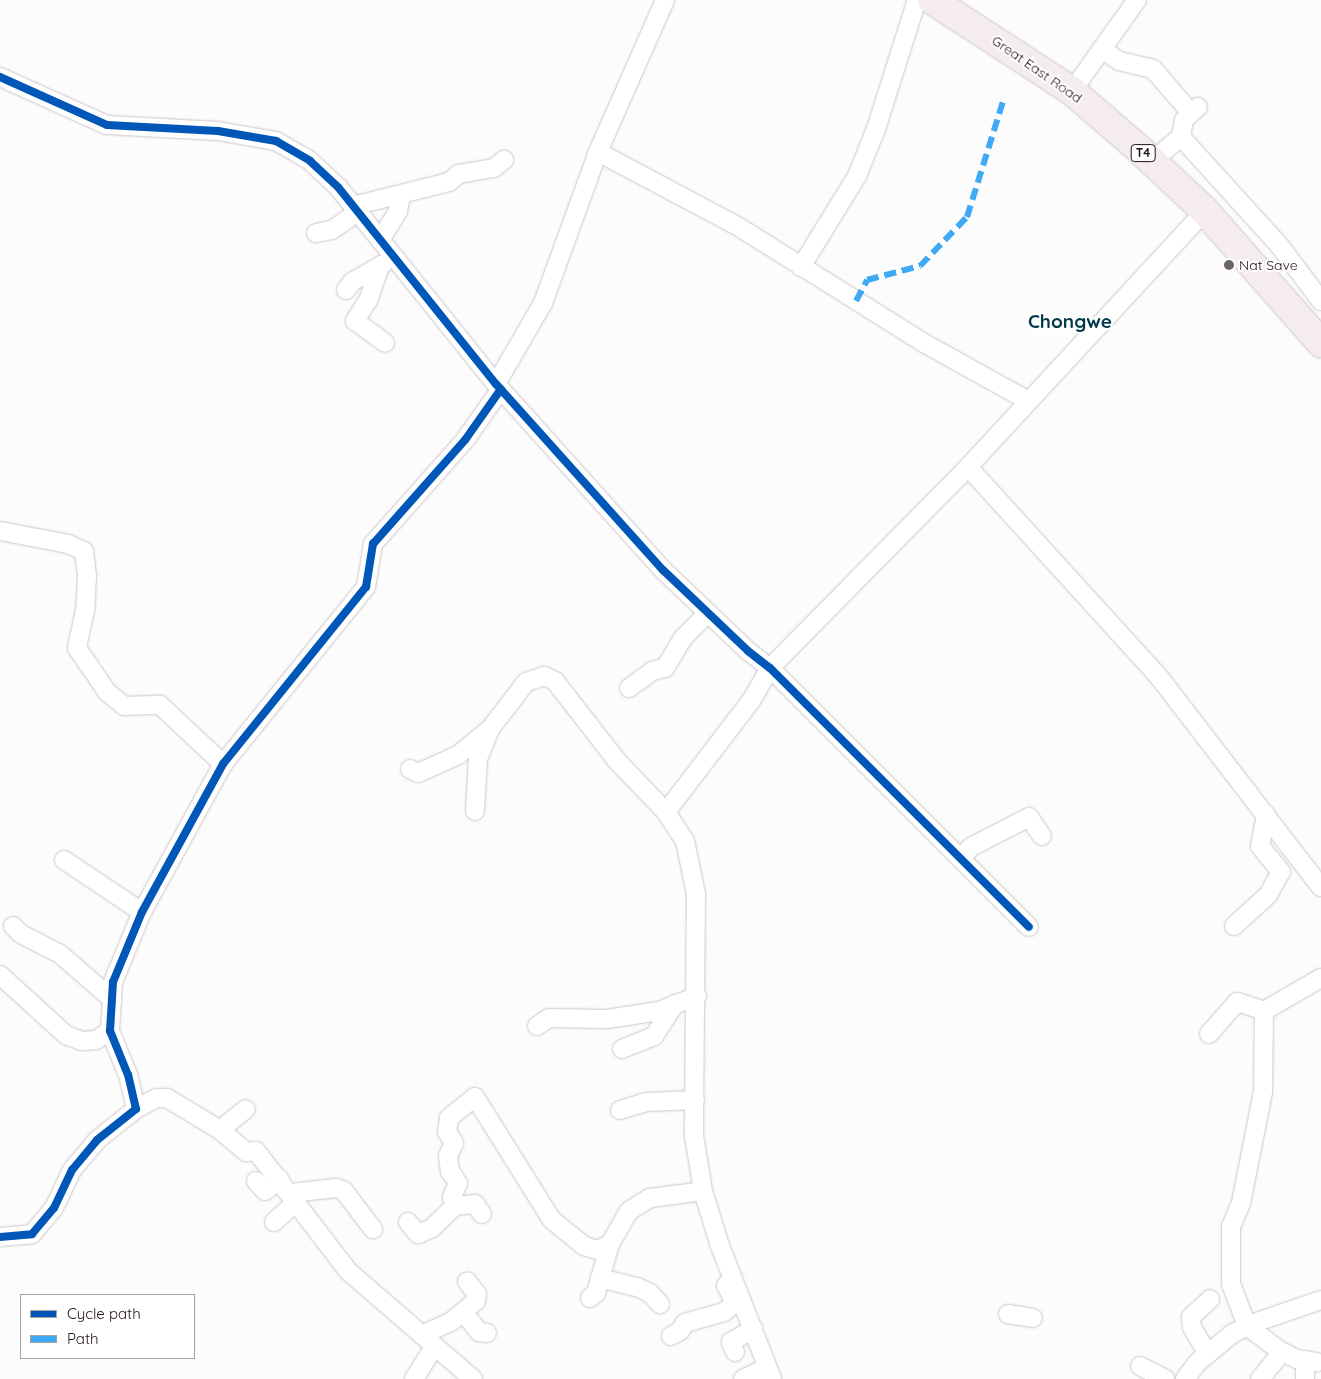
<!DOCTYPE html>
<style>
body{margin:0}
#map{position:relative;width:1321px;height:1379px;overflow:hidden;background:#fcfcfc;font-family:Quicksand,sans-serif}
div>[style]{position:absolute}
.roads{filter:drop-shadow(0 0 1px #cec6c9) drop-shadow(0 0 1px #cec6c9)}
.minor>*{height:18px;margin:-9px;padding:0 9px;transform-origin:9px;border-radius:9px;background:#fff}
.trunk>*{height:28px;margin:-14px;padding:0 14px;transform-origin:14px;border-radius:14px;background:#f4ecef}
.quiet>*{height:6px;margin-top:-3px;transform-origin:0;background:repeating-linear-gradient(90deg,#3fa9f5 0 12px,transparent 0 18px)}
.cycleway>*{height:8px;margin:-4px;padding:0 4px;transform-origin:4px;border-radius:4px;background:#0057b8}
.dots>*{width:14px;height:14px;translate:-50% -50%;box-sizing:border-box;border:2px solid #fff;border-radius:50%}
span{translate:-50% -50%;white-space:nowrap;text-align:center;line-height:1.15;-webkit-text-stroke:4px #fff;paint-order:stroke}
.shield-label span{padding:1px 4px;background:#fff;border:1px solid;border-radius:4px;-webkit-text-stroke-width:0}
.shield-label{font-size:12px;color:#201217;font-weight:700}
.street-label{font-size:14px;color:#201217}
.poi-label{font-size:14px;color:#201217}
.left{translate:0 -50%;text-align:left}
.district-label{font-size:19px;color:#003949;font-weight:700}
.legend{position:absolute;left:20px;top:1294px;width:175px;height:65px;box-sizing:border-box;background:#fff;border:1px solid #a6a0a2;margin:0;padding:6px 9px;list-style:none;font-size:15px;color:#201217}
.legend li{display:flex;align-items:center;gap:10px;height:25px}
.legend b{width:25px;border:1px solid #a6a0a2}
</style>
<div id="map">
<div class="roads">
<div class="minor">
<i style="left:1102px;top:49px;width:21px;rotate:35deg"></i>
<i style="left:1119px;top:61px;width:35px;rotate:13deg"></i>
<i style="left:1153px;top:69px;width:58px;rotate:49.2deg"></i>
<i style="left:0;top:77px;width:117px;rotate:24.2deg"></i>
<i style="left:107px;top:125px;width:111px;rotate:3.1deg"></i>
<i style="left:218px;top:131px;width:59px;rotate:9.8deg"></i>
<i style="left:276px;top:141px;width:39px;rotate:30deg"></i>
<i style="left:310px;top:161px;width:38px;rotate:43deg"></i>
<i style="left:338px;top:187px;width:253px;rotate:51.3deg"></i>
<i style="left:496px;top:384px;width:250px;rotate:48.1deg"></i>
<i style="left:663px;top:570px;width:117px;rotate:43.6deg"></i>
<i style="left:748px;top:651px;width:28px;rotate:38deg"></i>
<i style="left:770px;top:668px;width:366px;rotate:45deg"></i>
<i style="left:1072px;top:91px;width:112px;rotate:-54.5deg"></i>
<i style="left:1181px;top:137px;width:146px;rotate:47.8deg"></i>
<i style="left:1279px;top:245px;width:70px;rotate:53.1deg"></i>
<i style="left:598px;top:152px;width:160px;rotate:28deg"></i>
<i style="left:739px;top:227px;width:218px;rotate:32.1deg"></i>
<i style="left:924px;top:343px;width:118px;rotate:29deg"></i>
<i style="left:1152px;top:161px;width:38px;rotate:-40deg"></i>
<i style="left:1181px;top:137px;width:17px;rotate:-80deg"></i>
<i style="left:1184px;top:120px;width:19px;rotate:-43deg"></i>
<i style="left:353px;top:206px;width:99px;rotate:-14deg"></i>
<i style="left:449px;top:182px;width:13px;rotate:-39deg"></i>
<i style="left:459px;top:174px;width:36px;rotate:-10deg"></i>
<i style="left:494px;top:168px;width:13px;rotate:-39deg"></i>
<i style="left:316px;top:233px;width:16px;rotate:-11deg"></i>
<i style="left:332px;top:230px;width:32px;rotate:-35deg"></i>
<i style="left:380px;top:240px;width:34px;rotate:-58deg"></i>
<i style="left:398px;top:211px;width:16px;rotate:-79deg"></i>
<i style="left:380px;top:266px;width:36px;rotate:109deg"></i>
<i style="left:368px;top:300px;width:25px;rotate:122deg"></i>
<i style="left:355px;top:321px;width:37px;rotate:36deg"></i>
<i style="left:801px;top:267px;width:107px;rotate:-58.4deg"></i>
<i style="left:857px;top:176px;width:51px;rotate:-68deg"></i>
<i style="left:876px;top:129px;width:135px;rotate:-72.4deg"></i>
<i style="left:346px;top:290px;width:10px;rotate:-53deg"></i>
<i style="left:352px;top:282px;width:36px;rotate:-30deg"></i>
<i style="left:496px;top:384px;width:94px;rotate:-59.9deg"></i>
<i style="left:543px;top:303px;width:161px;rotate:-70deg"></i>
<i style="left:598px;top:152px;width:166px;rotate:-66.2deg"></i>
<i style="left:968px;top:467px;width:284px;rotate:47.7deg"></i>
<i style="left:1159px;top:677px;width:265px;rotate:52.4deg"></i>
<i style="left:0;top:531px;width:69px;rotate:10.8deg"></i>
<i style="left:68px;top:544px;width:17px;rotate:24deg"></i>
<i style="left:84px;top:551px;width:26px;rotate:83deg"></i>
<i style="left:87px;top:577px;width:33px;rotate:93deg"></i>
<i style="left:85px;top:610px;width:39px;rotate:102deg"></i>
<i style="left:77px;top:648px;width:53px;rotate:55.7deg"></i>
<i style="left:107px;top:692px;width:22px;rotate:39deg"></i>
<i style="left:124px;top:706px;width:36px;rotate:-2deg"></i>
<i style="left:160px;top:705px;width:86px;rotate:43.1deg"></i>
<i style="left:629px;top:688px;width:29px;rotate:-36deg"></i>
<i style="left:652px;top:671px;width:13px;rotate:-13deg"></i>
<i style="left:665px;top:668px;width:35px;rotate:-59deg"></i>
<i style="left:683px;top:638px;width:35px;rotate:-45deg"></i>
<i style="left:410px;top:769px;width:9px;rotate:27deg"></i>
<i style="left:418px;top:773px;width:44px;rotate:-24.2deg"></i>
<i style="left:458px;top:755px;width:40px;rotate:-39deg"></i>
<i style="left:475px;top:811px;width:52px;rotate:-86.7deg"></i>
<i style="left:478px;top:759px;width:32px;rotate:-68deg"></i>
<i style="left:490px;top:729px;width:59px;rotate:-52.5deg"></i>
<i style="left:526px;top:682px;width:19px;rotate:-18deg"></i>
<i style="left:544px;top:676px;width:12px;rotate:24deg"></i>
<i style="left:555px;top:681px;width:101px;rotate:52.2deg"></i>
<i style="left:617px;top:761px;width:71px;rotate:46.1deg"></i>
<i style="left:666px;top:812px;width:35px;rotate:57deg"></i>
<i style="left:685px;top:841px;width:54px;rotate:78.3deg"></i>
<i style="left:696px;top:894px;width:242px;rotate:90.5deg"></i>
<i style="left:694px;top:1136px;width:56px;rotate:80.7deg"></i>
<i style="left:703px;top:1191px;width:58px;rotate:72.8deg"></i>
<i style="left:720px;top:1246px;width:143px;rotate:68.6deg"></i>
<i style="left:666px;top:812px;width:140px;rotate:-52.6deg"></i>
<i style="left:751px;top:701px;width:38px;rotate:-60deg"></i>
<i style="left:770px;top:668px;width:282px;rotate:-45.4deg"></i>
<i style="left:968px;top:467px;width:349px;rotate:-47.2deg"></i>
<i style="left:962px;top:857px;width:13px;rotate:-48deg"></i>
<i style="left:971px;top:847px;width:65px;rotate:-27.3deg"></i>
<i style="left:1029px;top:817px;width:23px;rotate:56deg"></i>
<i style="left:64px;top:860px;width:94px;rotate:33.7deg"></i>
<i style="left:13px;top:926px;width:11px;rotate:45deg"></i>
<i style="left:21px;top:934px;width:44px;rotate:27.1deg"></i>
<i style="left:60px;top:954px;width:69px;rotate:40.9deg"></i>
<i style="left:1234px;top:926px;width:46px;rotate:-42.4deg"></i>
<i style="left:1268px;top:895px;width:26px;rotate:-61deg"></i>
<i style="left:1281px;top:872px;width:33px;rotate:-129deg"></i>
<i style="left:1260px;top:846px;width:32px;rotate:-79deg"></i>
<i style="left:0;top:975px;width:89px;rotate:42.3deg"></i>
<i style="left:66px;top:1035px;width:17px;rotate:21deg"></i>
<i style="left:82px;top:1041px;width:14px;rotate:-4deg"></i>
<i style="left:96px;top:1040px;width:17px;rotate:-33deg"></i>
<i style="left:1264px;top:1011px;width:81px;rotate:90.7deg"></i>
<i style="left:1263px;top:1092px;width:113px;rotate:101.2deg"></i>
<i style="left:1241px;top:1203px;width:25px;rotate:113deg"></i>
<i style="left:1231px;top:1226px;width:58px;rotate:90deg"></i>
<i style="left:1231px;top:1284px;width:45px;rotate:69.1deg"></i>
<i style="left:1247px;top:1326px;width:38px;rotate:37deg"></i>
<i style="left:1277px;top:1349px;width:22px;rotate:27deg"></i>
<i style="left:1297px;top:1359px;width:20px;rotate:9deg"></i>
<i style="left:537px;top:1026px;width:14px;rotate:-34deg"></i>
<i style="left:549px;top:1018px;width:58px;rotate:1deg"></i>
<i style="left:607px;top:1019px;width:53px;rotate:-8.7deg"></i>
<i style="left:659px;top:1011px;width:41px;rotate:-21.5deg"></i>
<i style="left:1209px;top:1034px;width:43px;rotate:-48.8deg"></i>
<i style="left:1237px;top:1002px;width:28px;rotate:18deg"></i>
<i style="left:1264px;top:1011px;width:66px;rotate:-30.1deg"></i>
<i style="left:622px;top:1049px;width:35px;rotate:-22deg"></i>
<i style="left:654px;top:1036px;width:38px;rotate:-57deg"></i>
<i style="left:136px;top:1109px;width:24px;rotate:-28deg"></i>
<i style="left:157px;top:1098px;width:10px"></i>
<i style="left:167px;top:1098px;width:62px;rotate:31.1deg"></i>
<i style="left:220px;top:1130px;width:33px;rotate:-39deg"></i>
<i style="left:620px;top:1110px;width:28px;rotate:-17deg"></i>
<i style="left:647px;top:1102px;width:48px;rotate:-2.4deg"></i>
<i style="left:220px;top:1130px;width:34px;rotate:40deg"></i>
<i style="left:246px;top:1152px;width:10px;rotate:-6deg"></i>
<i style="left:256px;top:1151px;width:151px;rotate:52.5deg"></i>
<i style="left:348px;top:1271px;width:165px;rotate:40.8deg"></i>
<i style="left:256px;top:1181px;width:13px;rotate:48deg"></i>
<i style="left:265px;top:1191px;width:19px;rotate:-39deg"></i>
<i style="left:291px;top:1193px;width:46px;rotate:-6.2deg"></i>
<i style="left:337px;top:1188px;width:8px;rotate:23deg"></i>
<i style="left:344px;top:1191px;width:48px;rotate:52.7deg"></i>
<i style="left:455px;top:1206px;width:20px;rotate:-6deg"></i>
<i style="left:475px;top:1204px;width:12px;rotate:55deg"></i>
<i style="left:274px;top:1222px;width:31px;rotate:-42deg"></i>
<i style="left:408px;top:1222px;width:16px;rotate:50deg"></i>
<i style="left:418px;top:1234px;width:15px;rotate:-23deg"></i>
<i style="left:432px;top:1228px;width:32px;rotate:-44deg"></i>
<i style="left:455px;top:1206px;width:9px;rotate:-108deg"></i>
<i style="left:452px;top:1197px;width:15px;rotate:-67deg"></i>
<i style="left:458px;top:1183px;width:14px;rotate:-124deg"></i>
<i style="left:450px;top:1171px;width:15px;rotate:-98deg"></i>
<i style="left:448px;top:1156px;width:14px;rotate:-65deg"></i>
<i style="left:454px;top:1143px;width:13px;rotate:-122deg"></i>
<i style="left:447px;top:1132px;width:14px;rotate:-82deg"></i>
<i style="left:449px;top:1118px;width:33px;rotate:-39deg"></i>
<i style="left:475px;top:1097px;width:145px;rotate:58deg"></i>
<i style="left:552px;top:1220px;width:41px;rotate:39.1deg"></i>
<i style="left:584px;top:1246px;width:15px;rotate:16deg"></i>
<i style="left:598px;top:1250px;width:13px;rotate:-27deg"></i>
<i style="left:0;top:1237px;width:32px;rotate:-5deg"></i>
<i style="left:32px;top:1234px;width:34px;rotate:-50deg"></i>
<i style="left:54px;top:1208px;width:42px;rotate:-64.7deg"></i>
<i style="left:72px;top:1170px;width:39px;rotate:-50deg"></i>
<i style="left:97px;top:1140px;width:50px;rotate:-38.5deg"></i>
<i style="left:136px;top:1109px;width:35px;rotate:-103deg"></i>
<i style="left:128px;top:1075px;width:48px;rotate:-112.2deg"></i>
<i style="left:110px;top:1031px;width:49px;rotate:-86.5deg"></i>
<i style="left:113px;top:982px;width:76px;rotate:-67.5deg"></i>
<i style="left:142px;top:912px;width:169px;rotate:-61.3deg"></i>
<i style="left:223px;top:764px;width:228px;rotate:-51.1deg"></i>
<i style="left:366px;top:587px;width:44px;rotate:-80.8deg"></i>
<i style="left:373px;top:544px;width:139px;rotate:-48.5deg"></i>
<i style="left:465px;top:440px;width:62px;rotate:-54.8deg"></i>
<i style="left:600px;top:1278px;width:38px;rotate:14deg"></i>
<i style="left:637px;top:1287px;width:14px;rotate:25deg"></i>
<i style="left:650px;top:1293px;width:15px;rotate:48deg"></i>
<i style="left:590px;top:1298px;width:8px;rotate:-40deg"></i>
<i style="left:596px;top:1293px;width:51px;rotate:-74.1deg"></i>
<i style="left:610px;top:1244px;width:38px;rotate:-60deg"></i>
<i style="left:629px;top:1211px;width:25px;rotate:-32deg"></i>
<i style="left:650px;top:1198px;width:53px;rotate:-7.5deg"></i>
<i style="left:463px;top:1312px;width:26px;rotate:51deg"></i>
<i style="left:479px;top:1332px;width:8px;rotate:7deg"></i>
<i style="left:1008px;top:1314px;width:25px;rotate:9deg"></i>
<i style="left:422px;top:1335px;width:33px;rotate:-25deg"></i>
<i style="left:452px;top:1321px;width:31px;rotate:-40deg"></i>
<i style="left:476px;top:1301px;width:7px;rotate:-82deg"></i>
<i style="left:477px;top:1294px;width:16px;rotate:-128deg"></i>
<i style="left:671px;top:1336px;width:10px;rotate:-29deg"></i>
<i style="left:680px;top:1331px;width:9px;rotate:-58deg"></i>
<i style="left:685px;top:1323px;width:41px;rotate:-15.8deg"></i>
<i style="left:724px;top:1312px;width:14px;rotate:-39deg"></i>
<i style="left:735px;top:1303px;width:20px;rotate:-117deg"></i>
<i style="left:735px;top:1352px;width:11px;rotate:-112deg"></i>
<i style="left:731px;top:1342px;width:26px;rotate:-31deg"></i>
<i style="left:1208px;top:1354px;width:31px;rotate:-121deg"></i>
<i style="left:1192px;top:1327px;width:10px;rotate:-96deg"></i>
<i style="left:1191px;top:1317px;width:26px;rotate:-43deg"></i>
<i style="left:1140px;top:1366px;width:28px;rotate:27deg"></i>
<i style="left:414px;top:1379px;width:39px;rotate:-58deg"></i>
<i style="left:743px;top:1379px;width:26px;rotate:-25deg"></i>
<i style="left:1185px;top:1379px;width:21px;rotate:-53deg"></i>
<i style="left:1198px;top:1362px;width:44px;rotate:-39.5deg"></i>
<i style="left:1232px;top:1334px;width:21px;rotate:-28deg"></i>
<i style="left:1251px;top:1324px;width:74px;rotate:-18.9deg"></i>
<i style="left:1260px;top:1379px;width:35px;rotate:-51deg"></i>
<i style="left:1305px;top:1379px;width:19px;rotate:-90deg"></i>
</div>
<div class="trunk">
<i style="left:932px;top:0;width:167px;rotate:33deg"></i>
<i style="left:1072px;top:91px;width:89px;rotate:40.9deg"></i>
<i style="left:1139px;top:149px;width:91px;rotate:43.2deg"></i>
<i style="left:1205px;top:211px;width:176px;rotate:48.7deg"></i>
</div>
</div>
<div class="quiet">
<i style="left:856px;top:301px;width:24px;rotate:-62deg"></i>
<i style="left:867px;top:280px;width:55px;rotate:-14.8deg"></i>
<i style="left:920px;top:266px;width:68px;rotate:-46.2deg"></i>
<i style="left:967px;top:217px;width:125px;rotate:-72.7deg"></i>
</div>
<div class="cycleway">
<i style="left:0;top:77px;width:117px;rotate:24.2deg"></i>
<i style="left:107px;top:125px;width:111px;rotate:3.1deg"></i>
<i style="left:218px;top:131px;width:59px;rotate:9.8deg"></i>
<i style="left:276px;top:141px;width:39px;rotate:30deg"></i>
<i style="left:310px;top:161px;width:38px;rotate:43deg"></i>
<i style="left:338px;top:187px;width:253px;rotate:51.3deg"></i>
<i style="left:496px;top:384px;width:250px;rotate:48.1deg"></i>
<i style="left:663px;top:570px;width:117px;rotate:43.6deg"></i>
<i style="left:748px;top:651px;width:28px;rotate:38deg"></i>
<i style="left:770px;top:668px;width:366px;rotate:45deg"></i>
<i style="left:0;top:1237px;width:32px;rotate:-5deg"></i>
<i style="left:32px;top:1234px;width:34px;rotate:-50deg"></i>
<i style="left:54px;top:1208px;width:42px;rotate:-64.7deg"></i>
<i style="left:72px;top:1170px;width:39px;rotate:-50deg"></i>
<i style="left:97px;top:1140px;width:50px;rotate:-38.5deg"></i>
<i style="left:136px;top:1109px;width:35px;rotate:-103deg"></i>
<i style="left:128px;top:1075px;width:48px;rotate:-112.2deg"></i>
<i style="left:110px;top:1031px;width:49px;rotate:-86.5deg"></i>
<i style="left:113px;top:982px;width:76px;rotate:-67.5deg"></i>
<i style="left:142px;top:912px;width:169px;rotate:-61.3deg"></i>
<i style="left:223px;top:764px;width:228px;rotate:-51.1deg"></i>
<i style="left:366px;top:587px;width:44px;rotate:-80.8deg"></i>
<i style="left:373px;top:544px;width:139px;rotate:-48.5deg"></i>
<i style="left:465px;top:440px;width:62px;rotate:-54.8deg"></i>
</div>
<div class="dots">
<i style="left:1229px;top:265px;background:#6d6467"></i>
</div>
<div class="shield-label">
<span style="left:1143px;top:153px">T4</span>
</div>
<div class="street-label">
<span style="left:1037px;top:69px;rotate:35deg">Great East Road</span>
</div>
<div class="poi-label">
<span class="left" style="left:1239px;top:265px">Nat Save</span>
</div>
<div class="district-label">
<span style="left:1070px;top:322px">Chongwe</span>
</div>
<ul class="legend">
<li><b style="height:6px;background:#0057b8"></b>Cycle path</li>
<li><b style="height:6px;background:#3fa9f5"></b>Path</li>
</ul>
</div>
